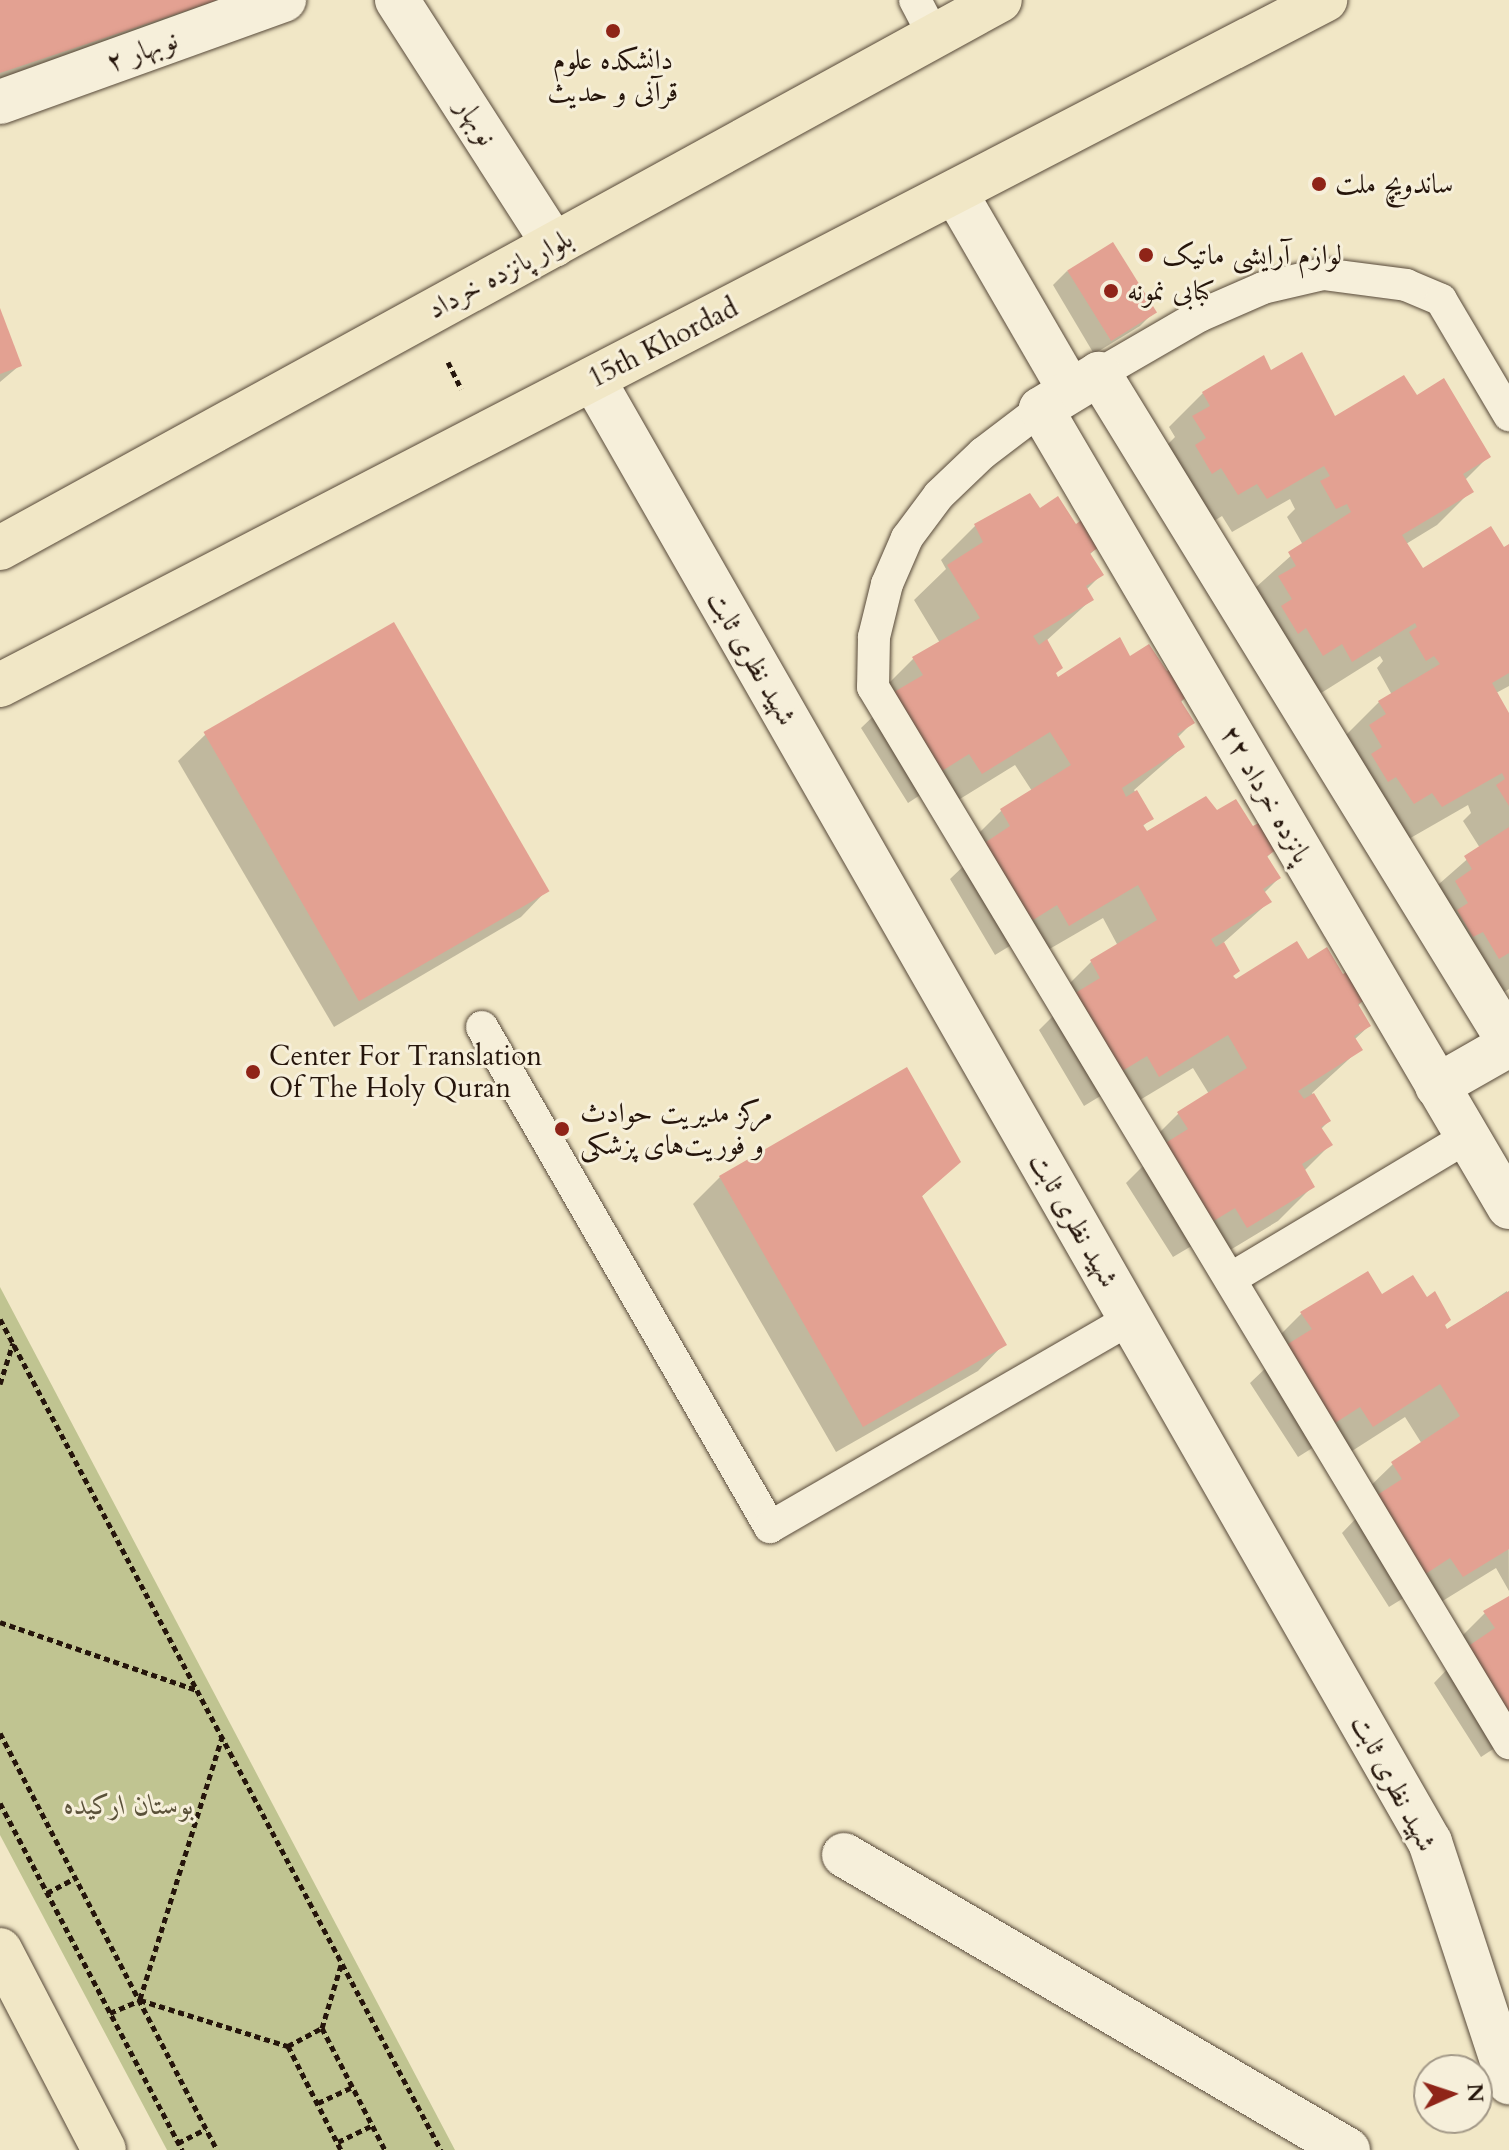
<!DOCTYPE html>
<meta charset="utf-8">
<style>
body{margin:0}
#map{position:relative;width:1509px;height:2150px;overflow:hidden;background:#f1e7c6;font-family:Cardo,Amiri,serif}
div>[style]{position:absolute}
.green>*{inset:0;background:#c0c491}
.shadow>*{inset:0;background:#0003}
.building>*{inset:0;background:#e3a192;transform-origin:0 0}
.path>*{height:5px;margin-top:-2.5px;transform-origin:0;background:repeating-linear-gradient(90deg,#25150b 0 6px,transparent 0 10px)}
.roads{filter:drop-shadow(0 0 2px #584a3a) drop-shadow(0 0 2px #584a3a)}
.service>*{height:32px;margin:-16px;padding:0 16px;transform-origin:16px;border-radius:16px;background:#f6efda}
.minor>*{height:44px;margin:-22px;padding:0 22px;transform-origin:22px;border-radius:22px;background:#f6efda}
.tertiary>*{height:44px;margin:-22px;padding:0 22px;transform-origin:22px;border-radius:22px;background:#f6efda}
.primary>*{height:44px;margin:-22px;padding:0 22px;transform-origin:22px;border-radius:22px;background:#f1e7c6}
.dots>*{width:22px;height:22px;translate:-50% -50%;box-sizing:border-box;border:4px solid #f6efda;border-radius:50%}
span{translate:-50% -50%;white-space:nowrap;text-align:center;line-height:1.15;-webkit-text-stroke:6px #f6efda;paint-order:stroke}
.street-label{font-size:28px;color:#25150b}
.poi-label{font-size:28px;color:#25150b}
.left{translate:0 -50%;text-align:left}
.park-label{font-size:28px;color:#5b523a;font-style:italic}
.north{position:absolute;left:1413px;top:2054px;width:80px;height:80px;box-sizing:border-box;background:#f6efda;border:2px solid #a29887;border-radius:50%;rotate:87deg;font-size:22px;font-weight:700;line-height:32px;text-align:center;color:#25150b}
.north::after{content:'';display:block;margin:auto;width:28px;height:36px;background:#8f2418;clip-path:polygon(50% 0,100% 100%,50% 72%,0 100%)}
</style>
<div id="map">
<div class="green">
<i style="clip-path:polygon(0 1287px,455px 2150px,167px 2150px,0 1835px)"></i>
</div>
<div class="shadow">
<i style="clip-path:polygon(0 0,235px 0,0 80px)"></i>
<i style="clip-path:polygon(1067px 271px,1154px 312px,1140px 326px,1094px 354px,1053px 285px)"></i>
<i style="clip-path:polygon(0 313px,19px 366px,0 382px)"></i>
<i style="clip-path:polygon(1270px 373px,1335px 419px,1416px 398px,1489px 456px,1465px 480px,1471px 491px,1437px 525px,1406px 544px,1422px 571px,1509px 546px,1509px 686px,1496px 693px,1509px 717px,1509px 989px,1494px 998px,1448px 964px,1439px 970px,1424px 945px,1431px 891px,1480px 848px,1463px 821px,1471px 813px,1468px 805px,1407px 840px,1345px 736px,1379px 702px,1392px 695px,1377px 668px,1383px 661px,1380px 656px,1318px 695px,1255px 588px,1303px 545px,1287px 517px,1295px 509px,1290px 499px,1232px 532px,1222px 516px,1203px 528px,1160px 452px,1175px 437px,1169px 427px,1203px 393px)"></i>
<i style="clip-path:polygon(1029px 496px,1040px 511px,1075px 527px,1099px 546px,1089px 555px,1101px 575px,1086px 590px,1092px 599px,1046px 641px,1057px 680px,1130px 659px,1166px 674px,1190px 693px,1180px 703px,1192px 723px,1177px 738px,1183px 747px,1134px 790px,1151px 818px,1142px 827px,1147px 834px,1216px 813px,1252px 829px,1276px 848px,1266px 858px,1279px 878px,1264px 893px,1269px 902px,1222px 944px,1235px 982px,1307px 961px,1342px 977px,1367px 996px,1358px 1006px,1369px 1026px,1354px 1040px,1360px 1049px,1312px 1093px,1329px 1121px,1320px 1130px,1330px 1145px,1304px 1171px,1313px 1186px,1278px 1221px,1212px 1261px,1200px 1241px,1173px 1257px,1126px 1183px,1151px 1158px,1144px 1148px,1178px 1114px,1209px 1094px,1193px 1068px,1125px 1109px,1112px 1089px,1084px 1106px,1039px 1030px,1063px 1006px,1057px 996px,1091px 962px,1118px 946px,1103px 918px,1034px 958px,1023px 938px,995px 955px,950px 879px,974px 856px,967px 845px,1002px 810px,1032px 791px,1015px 765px,947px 807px,934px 786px,908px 803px,861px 728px,886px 704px,879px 693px,913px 659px,940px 643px,914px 600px,946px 569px,941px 560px,975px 526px)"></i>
<i style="clip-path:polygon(393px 625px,547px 890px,521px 917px,334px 1027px,178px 761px,205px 735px)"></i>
<i style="clip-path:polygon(958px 1161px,920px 1198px,1004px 1344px,978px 1371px,836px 1452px,693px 1204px,720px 1177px)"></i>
<i style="clip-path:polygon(1507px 1291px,1509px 1591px,1496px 1568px,1428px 1610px,1415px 1591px,1389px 1607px,1342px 1533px,1365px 1509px,1358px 1498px,1393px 1464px,1422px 1444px,1405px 1417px,1338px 1460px,1325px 1440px,1298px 1457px,1250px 1383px,1275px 1359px,1267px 1348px,1301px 1314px,1382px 1297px,1443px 1325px,1446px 1332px)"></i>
<i style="clip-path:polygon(1509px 1598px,1507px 1740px,1481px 1757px,1434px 1683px,1458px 1658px,1451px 1647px,1485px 1613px)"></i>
</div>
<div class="building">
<i style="clip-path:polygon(0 0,215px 0,215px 1px,0 73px)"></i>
<i style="left:1113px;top:242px;width:83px;height:54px;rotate:58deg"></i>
<i style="clip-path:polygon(0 308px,22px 366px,0 374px)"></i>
<i style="clip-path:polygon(1302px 352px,1335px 416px,1404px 375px,1417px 395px,1444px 378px,1491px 457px,1463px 474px,1474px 492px,1402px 535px,1423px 568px,1491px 526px,1504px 547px,1509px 544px,1509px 673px,1492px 683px,1509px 713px,1509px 806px,1496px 785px,1505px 779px,1502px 773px,1442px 807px,1432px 793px,1414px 804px,1396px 777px,1388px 782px,1371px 754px,1382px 747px,1369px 725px,1386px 714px,1378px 701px,1440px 664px,1434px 656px,1426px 661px,1409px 632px,1417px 627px,1415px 623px,1352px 662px,1342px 644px,1323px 656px,1306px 628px,1298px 634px,1281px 606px,1292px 599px,1278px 576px,1296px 566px,1288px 552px,1351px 512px,1347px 504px,1336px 509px,1320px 481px,1330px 476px,1324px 466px,1267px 499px,1257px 484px,1238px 495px,1221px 468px,1212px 474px,1195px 445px,1206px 438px,1192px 416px,1210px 406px,1202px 392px,1264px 355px,1271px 370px)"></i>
<i style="clip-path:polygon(1030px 493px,1040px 508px,1058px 496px,1076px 524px,1084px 518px,1101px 546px,1090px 553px,1104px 575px,1086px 586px,1094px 600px,1033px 636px,1039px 645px,1047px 639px,1063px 668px,1056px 673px,1058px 677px,1120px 637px,1130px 656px,1149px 644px,1167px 671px,1175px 666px,1192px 693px,1181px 701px,1195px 723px,1177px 734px,1185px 747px,1122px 788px,1126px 797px,1137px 790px,1154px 819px,1143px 825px,1147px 831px,1206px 796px,1217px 810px,1236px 799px,1253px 826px,1262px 821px,1279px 848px,1267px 856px,1281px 878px,1263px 889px,1272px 902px,1211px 939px,1216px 947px,1224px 942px,1240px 971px,1233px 976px,1236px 979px,1297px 941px,1308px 959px,1327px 947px,1343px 974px,1353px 968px,1370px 997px,1358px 1004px,1371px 1026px,1354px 1036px,1363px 1050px,1298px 1091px,1304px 1099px,1314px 1093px,1331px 1121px,1321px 1127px,1333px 1145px,1302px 1164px,1315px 1187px,1247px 1228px,1235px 1208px,1207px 1225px,1159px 1147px,1188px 1129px,1177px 1112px,1247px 1068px,1228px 1035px,1159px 1077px,1147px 1056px,1119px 1073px,1072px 995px,1100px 978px,1090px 960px,1157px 920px,1138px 885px,1069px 926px,1057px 905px,1030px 922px,983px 844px,1010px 826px,1000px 809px,1071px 765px,1050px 732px,982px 774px,969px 754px,942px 771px,894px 692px,923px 675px,912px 657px,980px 618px,947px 565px,983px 542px,974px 524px)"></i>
<i style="left:394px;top:622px;width:311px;height:220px;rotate:60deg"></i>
<i style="clip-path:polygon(1509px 827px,1509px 953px,1499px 959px,1483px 932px,1473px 937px,1457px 910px,1468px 903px,1455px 881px,1472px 869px,1464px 856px)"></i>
<i style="clip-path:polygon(907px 1067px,961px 1162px,922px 1196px,1007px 1345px,863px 1427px,719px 1176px)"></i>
<i style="clip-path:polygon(1368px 1271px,1382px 1294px,1413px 1275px,1427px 1297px,1435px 1291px,1451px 1320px,1445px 1325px,1447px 1329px,1509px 1291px,1509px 1549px,1463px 1577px,1450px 1558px,1424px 1575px,1374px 1497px,1402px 1479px,1391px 1462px,1460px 1416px,1440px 1384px,1373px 1427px,1360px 1407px,1332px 1425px,1283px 1347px,1312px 1329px,1300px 1312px)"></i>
<i style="clip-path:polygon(1509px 1596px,1509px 1713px,1467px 1647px,1495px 1628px,1483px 1611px)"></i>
</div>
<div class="path">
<i style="left:448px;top:362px;width:30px;rotate:64deg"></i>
<i style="left:0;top:1319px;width:941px;rotate:62.05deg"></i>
<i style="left:0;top:1384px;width:43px;rotate:-72.4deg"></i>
<i style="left:0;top:1622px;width:207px;rotate:19.1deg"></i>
<i style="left:0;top:1733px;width:470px;rotate:62.5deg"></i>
<i style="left:0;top:1803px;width:392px;rotate:62.3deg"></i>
<i style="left:47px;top:1893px;width:32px;rotate:-28deg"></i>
<i style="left:341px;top:1965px;width:66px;rotate:106.8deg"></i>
<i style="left:322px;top:2028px;width:137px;rotate:62.7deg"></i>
<i style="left:140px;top:1999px;width:275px;rotate:-72.6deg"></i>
<i style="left:110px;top:2013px;width:33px;rotate:-23deg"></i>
<i style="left:140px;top:2000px;width:155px;rotate:17.3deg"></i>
<i style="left:288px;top:2046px;width:117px;rotate:63deg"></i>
<i style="left:288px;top:2046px;width:38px;rotate:-28deg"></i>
<i style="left:318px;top:2103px;width:38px;rotate:-25deg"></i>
<i style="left:338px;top:2142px;width:39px;rotate:-26deg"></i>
<i style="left:178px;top:2143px;width:31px;rotate:-27deg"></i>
</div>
<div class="roads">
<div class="service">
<i style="left:915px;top:0;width:41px;rotate:62.2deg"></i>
<i style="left:1099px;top:374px;width:116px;rotate:-30.1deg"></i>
<i style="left:1199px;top:316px;width:70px;rotate:-23.6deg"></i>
<i style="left:1263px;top:288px;width:62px;rotate:-13.1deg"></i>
<i style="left:1323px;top:274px;width:84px;rotate:7.5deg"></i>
<i style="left:1406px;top:285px;width:38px;rotate:23deg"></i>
<i style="left:1441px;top:300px;width:134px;rotate:59.4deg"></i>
<i style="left:1041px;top:409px;width:73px;rotate:142.8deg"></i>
<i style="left:983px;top:453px;width:61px;rotate:136.3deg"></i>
<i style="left:939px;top:495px;width:54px;rotate:126.7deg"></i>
<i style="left:907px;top:538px;width:50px;rotate:113.5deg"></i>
<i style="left:887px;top:584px;width:55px;rotate:103.8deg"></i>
<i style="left:874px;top:637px;width:50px;rotate:91.1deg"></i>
<i style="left:873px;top:687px;width:1233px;rotate:58.94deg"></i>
<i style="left:482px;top:1027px;width:577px;rotate:60.06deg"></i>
<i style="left:770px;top:1527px;width:416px;rotate:-30deg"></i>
<i style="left:1230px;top:1279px;width:275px;rotate:-30.9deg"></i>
</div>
<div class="minor">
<i style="left:0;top:102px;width:302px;rotate:-19.8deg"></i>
<i style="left:955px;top:192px;width:229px;rotate:59.9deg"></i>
<i style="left:593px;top:379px;width:1686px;rotate:60.23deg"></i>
<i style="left:1430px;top:1842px;width:253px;rotate:71.8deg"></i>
<i style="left:1509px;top:1042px;width:784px;rotate:-121.54deg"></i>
<i style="left:1099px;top:374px;width:68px;rotate:148.9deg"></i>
<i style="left:1041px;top:409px;width:925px;rotate:59.61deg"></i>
<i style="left:1437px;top:1086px;width:83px;rotate:-29.7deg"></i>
<i style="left:844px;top:1855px;width:584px;rotate:30.34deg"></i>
</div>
<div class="tertiary">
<i style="left:397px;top:0;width:291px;rotate:57.3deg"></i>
</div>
<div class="primary">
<i style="left:0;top:548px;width:1140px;rotate:-28.72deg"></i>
<i style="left:0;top:685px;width:1492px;rotate:-27.34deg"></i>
<i style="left:0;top:1950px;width:225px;rotate:62.5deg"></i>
</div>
</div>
<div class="dots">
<i style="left:613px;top:31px;background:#8f2418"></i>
<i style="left:1319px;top:184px;background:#8f2418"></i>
<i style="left:1146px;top:255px;background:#8f2418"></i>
<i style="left:1111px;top:291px;background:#8f2418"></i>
<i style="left:253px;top:1072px;background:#8f2418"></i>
<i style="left:562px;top:1129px;background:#8f2418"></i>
</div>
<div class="street-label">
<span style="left:142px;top:51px;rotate:-20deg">نوبهار ۲</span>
<span style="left:476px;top:122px;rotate:57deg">نوبهار</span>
<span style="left:500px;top:274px;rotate:-28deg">بلوار پانزده خرداد</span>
<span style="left:663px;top:343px;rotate:-27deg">15th Khordad</span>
<span style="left:752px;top:658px;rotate:60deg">شهید نظری ثابت</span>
<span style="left:1266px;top:794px;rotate:60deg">پانزده خرداد ۲۲</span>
<span style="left:1074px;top:1220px;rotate:60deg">شهید نظری ثابت</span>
<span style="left:1394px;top:1783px;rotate:62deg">شهید نظری ثابت</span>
</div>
<div class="poi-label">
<span style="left:613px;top:76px">دانشکده علوم<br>قرآنی و حدیث</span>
<span class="left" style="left:1335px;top:184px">ساندویچ ملت</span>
<span class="left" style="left:1162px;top:255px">لوازم آرایشی ماتیک</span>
<span class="left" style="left:1127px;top:291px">کبابی نمونه</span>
<span class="left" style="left:269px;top:1072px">Center For Translation<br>Of The Holy Quran</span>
<span class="left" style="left:580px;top:1129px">مرکز مدیریت حوادث<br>و فوریت‌های پزشکی</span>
</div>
<div class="park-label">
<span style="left:129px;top:1805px">بوستان ارکیده</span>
</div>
<div class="north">N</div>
</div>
